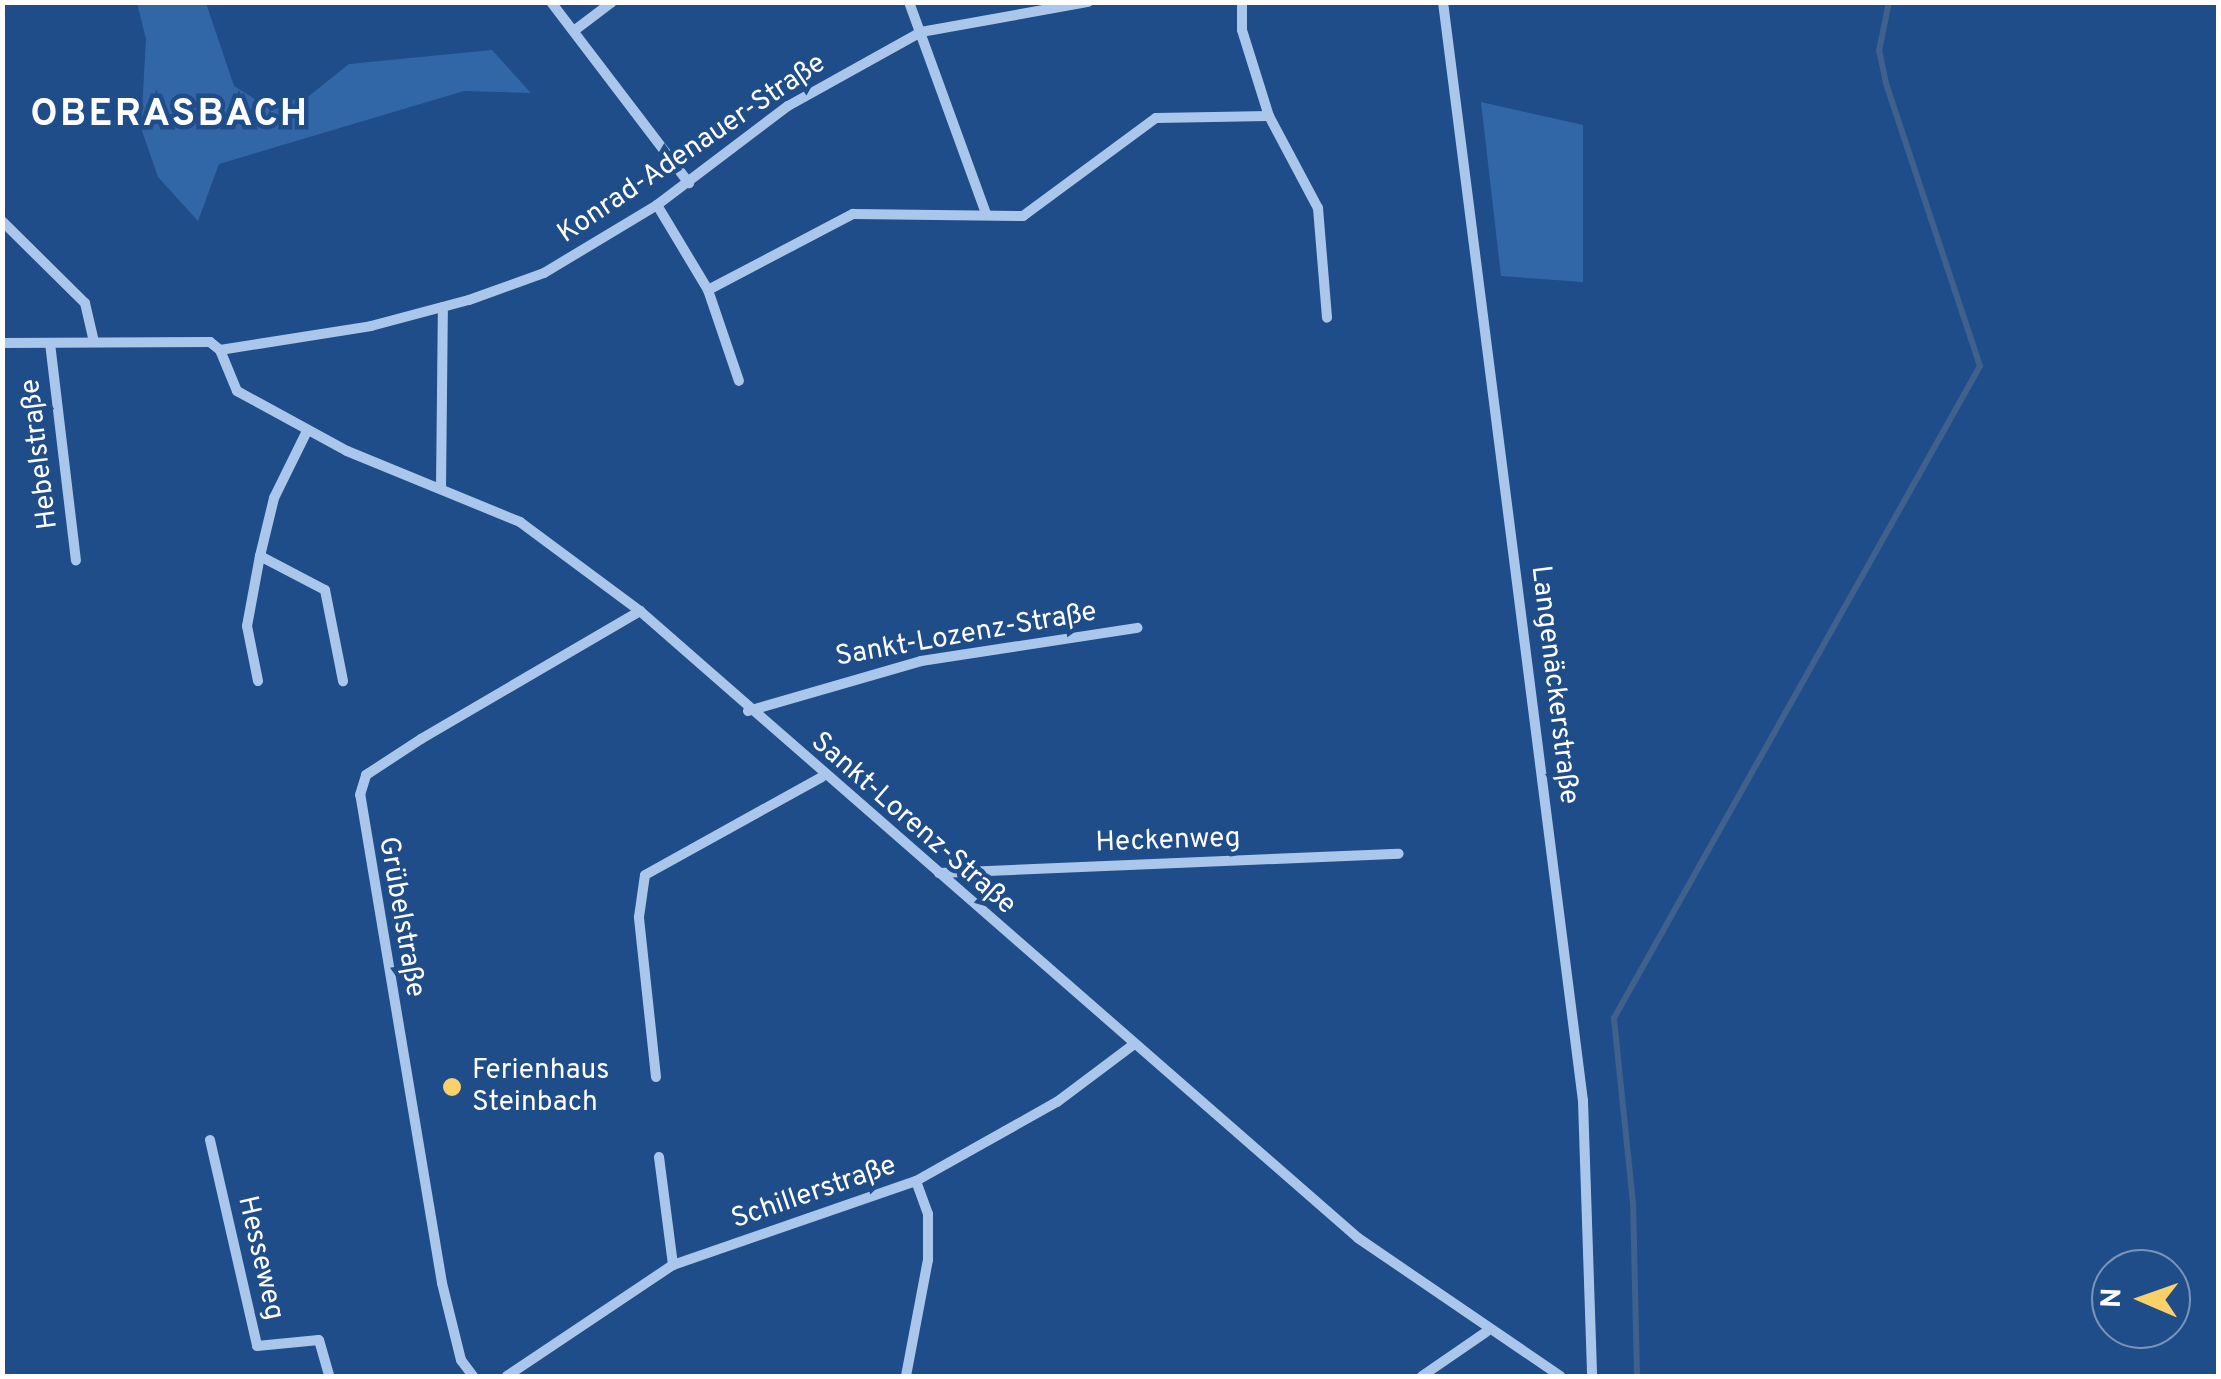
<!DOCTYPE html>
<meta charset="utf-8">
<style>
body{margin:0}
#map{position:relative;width:2221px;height:1379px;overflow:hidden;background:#1f4d89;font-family:Overpass,sans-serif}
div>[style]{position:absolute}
.green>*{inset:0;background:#3267a7}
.stream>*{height:6px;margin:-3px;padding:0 3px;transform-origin:3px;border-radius:3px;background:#3f618c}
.minor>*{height:10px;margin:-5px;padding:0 5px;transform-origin:5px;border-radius:5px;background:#aac7eb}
.dots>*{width:28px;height:28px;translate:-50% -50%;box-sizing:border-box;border:5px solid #1f4d89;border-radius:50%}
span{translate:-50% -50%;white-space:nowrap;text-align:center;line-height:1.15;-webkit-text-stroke:9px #1f4d89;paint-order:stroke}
.street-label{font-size:28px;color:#fff}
.poi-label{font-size:28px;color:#fff}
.left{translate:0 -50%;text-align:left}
.district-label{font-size:38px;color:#fff;font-weight:700;letter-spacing:2.5px}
.frame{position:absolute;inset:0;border:5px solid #fff;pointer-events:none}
.north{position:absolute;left:2091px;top:1249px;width:100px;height:100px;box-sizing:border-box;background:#1f4d89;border:2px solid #7994b8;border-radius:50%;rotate:272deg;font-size:28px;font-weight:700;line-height:40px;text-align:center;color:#fff}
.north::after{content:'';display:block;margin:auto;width:35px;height:45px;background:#fad069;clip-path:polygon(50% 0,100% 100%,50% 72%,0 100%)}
</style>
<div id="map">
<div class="green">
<i style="clip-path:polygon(137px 3px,206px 3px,234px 86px,266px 106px,309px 96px,349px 64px,492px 50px,531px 93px,464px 91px,219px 164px,198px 221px,158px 177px,141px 128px,146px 39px)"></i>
<i style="clip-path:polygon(1481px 102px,1583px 125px,1583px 282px,1501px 276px)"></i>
</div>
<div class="stream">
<i style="left:1637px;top:1376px;width:173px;rotate:-91.3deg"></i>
<i style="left:1633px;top:1203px;width:186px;rotate:-95.9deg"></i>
<i style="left:1614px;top:1018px;width:748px;rotate:-60.69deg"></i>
<i style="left:1980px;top:366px;width:298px;rotate:-108.4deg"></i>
<i style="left:1886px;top:83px;width:33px;rotate:-102deg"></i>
<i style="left:1879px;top:51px;width:50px;rotate:-78.5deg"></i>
</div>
<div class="minor">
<i style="left:551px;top:2px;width:228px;rotate:52.7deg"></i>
<i style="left:909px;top:2px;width:226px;rotate:70deg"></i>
<i style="left:1242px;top:2px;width:28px;rotate:90deg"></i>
<i style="left:1242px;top:30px;width:90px;rotate:72.6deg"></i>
<i style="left:1269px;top:116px;width:104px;rotate:62deg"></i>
<i style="left:1318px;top:208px;width:110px;rotate:85.3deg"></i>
<i style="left:1443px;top:2px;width:1108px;rotate:82.74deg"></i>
<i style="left:1583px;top:1101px;width:275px;rotate:88.1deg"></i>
<i style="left:575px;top:30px;width:46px;rotate:-37.1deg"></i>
<i style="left:657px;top:205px;width:99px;rotate:59deg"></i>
<i style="left:708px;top:290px;width:96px;rotate:71.2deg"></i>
<i style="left:2px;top:221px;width:117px;rotate:44.7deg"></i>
<i style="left:85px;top:303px;width:40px;rotate:77deg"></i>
<i style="left:708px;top:290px;width:164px;rotate:-27.7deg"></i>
<i style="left:853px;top:214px;width:170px;rotate:0.7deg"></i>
<i style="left:1023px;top:216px;width:165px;rotate:-36.4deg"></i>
<i style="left:1156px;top:118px;width:113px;rotate:-1deg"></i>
<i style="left:2px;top:343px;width:208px;rotate:-0.3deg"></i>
<i style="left:210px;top:342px;width:13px;rotate:39deg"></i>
<i style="left:220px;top:350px;width:153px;rotate:-9deg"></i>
<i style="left:371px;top:326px;width:101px;rotate:-14.9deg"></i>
<i style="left:469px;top:300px;width:80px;rotate:-19.8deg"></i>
<i style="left:544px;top:273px;width:132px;rotate:-31deg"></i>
<i style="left:657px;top:205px;width:164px;rotate:-37.1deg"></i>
<i style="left:788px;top:106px;width:152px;rotate:-29.1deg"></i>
<i style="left:921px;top:32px;width:170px;rotate:-10.2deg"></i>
<i style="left:50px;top:343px;width:219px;rotate:83.2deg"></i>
<i style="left:220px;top:350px;width:44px;rotate:67.5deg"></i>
<i style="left:237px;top:391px;width:125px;rotate:28.6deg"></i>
<i style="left:347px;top:451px;width:187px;rotate:22.3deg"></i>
<i style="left:520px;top:522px;width:149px;rotate:36.6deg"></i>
<i style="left:640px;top:611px;width:953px;rotate:41.13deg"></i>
<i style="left:1358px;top:1238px;width:245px;rotate:34.3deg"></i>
<i style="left:441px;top:488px;width:181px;rotate:-89.4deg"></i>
<i style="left:260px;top:556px;width:73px;rotate:27.6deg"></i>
<i style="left:325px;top:590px;width:93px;rotate:78.8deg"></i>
<i style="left:258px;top:681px;width:56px;rotate:-101.3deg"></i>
<i style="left:247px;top:626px;width:71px;rotate:-79.5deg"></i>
<i style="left:260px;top:556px;width:60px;rotate:-76.4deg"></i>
<i style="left:274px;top:498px;width:75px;rotate:-63.8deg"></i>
<i style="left:748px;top:711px;width:180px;rotate:-16.1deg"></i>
<i style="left:921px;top:661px;width:219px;rotate:-8.7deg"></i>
<i style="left:939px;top:873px;width:460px;rotate:-2.4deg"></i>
<i style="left:656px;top:1077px;width:161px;rotate:-96.1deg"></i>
<i style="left:639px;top:917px;width:42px;rotate:-81.9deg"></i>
<i style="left:645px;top:875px;width:202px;rotate:-29deg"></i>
<i style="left:210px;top:1140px;width:211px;rotate:77.1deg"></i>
<i style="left:257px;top:1346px;width:62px;rotate:-5.5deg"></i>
<i style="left:319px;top:1340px;width:37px;rotate:74deg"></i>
<i style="left:659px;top:1157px;width:109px;rotate:82.6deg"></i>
<i style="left:473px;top:1376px;width:20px;rotate:-127deg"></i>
<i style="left:461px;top:1360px;width:79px;rotate:-103.9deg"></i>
<i style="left:442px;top:1283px;width:495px;rotate:-99.5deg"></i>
<i style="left:360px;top:795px;width:21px;rotate:-73deg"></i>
<i style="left:366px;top:775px;width:66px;rotate:-33.2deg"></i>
<i style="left:421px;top:739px;width:254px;rotate:-30.3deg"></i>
<i style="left:507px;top:1376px;width:200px;rotate:-33.8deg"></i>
<i style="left:673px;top:1265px;width:257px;rotate:-19.1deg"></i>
<i style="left:916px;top:1181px;width:162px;rotate:-29.3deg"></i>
<i style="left:1057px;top:1102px;width:95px;rotate:-36.9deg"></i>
<i style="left:906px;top:1376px;width:118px;rotate:-79.3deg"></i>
<i style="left:928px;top:1260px;width:46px;rotate:-90deg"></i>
<i style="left:928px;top:1214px;width:35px;rotate:-110deg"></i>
<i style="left:1422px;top:1376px;width:78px;rotate:-34.5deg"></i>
</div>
<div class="dots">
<i style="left:452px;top:1087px;background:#fad069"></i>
</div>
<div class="street-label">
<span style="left:692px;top:149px;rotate:-34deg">Konrad-Adenauer-Straße</span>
<span style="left:40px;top:454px;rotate:-97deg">Hebelstraße</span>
<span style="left:966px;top:635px;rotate:-10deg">Sankt-Lozenz-Straße</span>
<span style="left:1554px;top:685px;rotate:83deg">Langenäckerstraße</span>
<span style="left:913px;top:824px;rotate:41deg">Sankt-Lorenz-Straße</span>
<span style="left:1168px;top:841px;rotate:-2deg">Heckenweg</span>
<span style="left:401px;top:917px;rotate:80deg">Grübelstraße</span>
<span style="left:814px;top:1193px;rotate:-19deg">Schillerstraße</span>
<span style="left:260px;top:1258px;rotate:77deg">Hesseweg</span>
</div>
<div class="poi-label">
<span class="left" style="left:472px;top:1087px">Ferienhaus<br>Steinbach</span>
</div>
<div class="district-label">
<span style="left:170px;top:116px">OBERASBACH</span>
</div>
<div class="frame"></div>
<div class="north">N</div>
</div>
